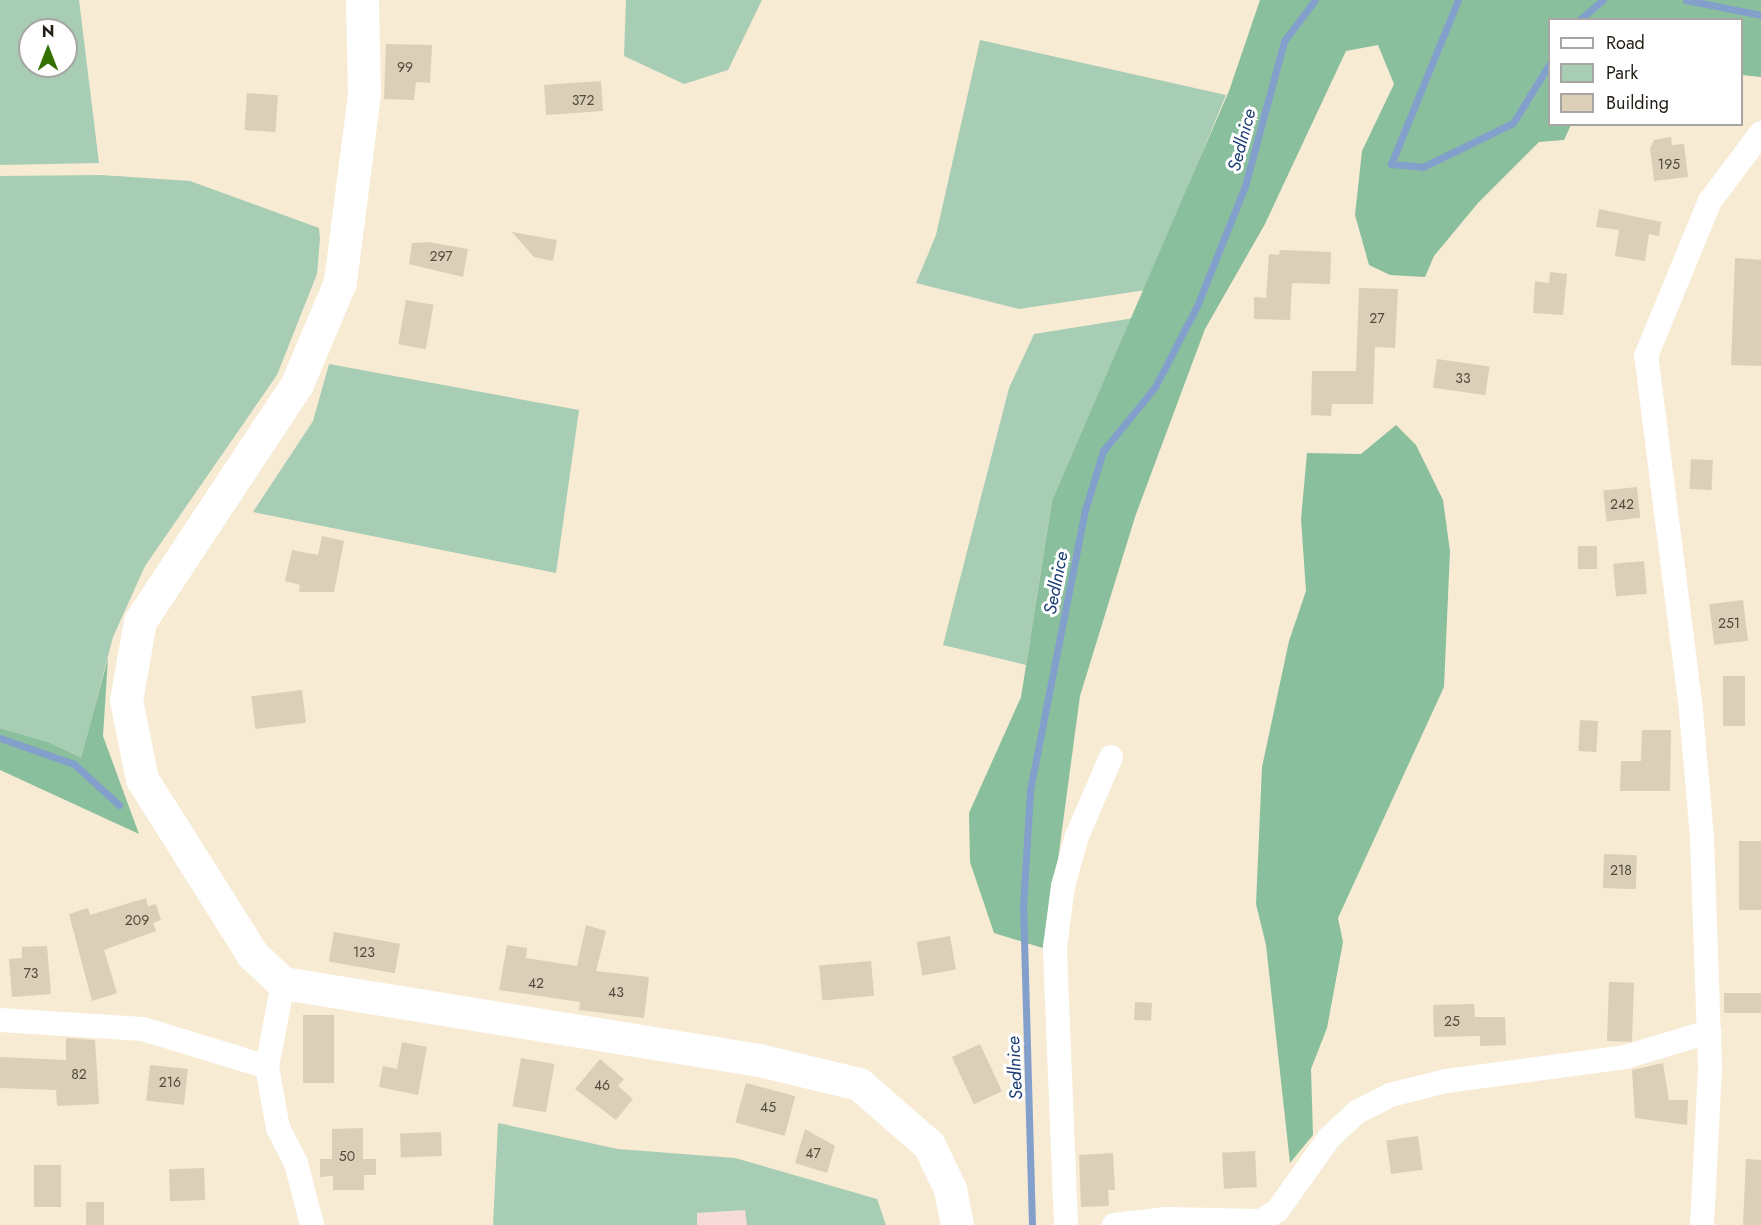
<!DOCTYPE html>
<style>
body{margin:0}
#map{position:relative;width:1761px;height:1225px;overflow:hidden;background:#f7ebd3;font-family:Jost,sans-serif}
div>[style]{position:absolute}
.industrial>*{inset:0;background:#f6dbd8}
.green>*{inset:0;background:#a8cdb5}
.forest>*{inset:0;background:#8abf9d}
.stream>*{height:7px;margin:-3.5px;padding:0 3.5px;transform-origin:3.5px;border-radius:3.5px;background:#839fcc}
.building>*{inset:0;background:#dbcfb7;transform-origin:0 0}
.street>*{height:24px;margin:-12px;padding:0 12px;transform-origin:12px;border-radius:12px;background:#fff}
.secondary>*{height:33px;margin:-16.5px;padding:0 16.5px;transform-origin:16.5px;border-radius:16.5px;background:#fff}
span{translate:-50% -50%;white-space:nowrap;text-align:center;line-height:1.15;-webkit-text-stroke:6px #fff;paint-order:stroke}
.number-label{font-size:14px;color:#524b3e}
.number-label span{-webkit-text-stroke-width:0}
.water-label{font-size:18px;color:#1c3e75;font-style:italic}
.legend{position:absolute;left:1548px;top:18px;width:195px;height:108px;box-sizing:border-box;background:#fff;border:2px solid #a7a5a2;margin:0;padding:8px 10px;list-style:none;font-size:18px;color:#241f16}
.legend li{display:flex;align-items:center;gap:12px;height:30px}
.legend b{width:30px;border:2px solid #a7a5a2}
.north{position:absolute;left:18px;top:18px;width:60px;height:60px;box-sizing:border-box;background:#fff;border:2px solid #a7a5a2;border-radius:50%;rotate:0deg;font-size:16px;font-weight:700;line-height:24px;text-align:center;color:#241f16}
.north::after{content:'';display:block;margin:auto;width:21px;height:27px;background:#367000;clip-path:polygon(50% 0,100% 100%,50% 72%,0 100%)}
</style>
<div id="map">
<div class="industrial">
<i style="clip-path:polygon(746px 1210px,747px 1225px,697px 1225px,697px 1213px)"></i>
</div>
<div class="green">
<i style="clip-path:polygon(evenodd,0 0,79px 0,99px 163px,0 165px,0 0,30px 30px,66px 30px,66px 66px,30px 66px,30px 30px)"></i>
<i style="clip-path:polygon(626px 0,762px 0,728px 70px,684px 84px,624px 56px)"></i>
<i style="clip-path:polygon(980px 40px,1226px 95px,1146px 290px,1019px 309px,916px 283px,936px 235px)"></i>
<i style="clip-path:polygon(101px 175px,190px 181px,319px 228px,320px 239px,317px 274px,277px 375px,145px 566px,113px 637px,81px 759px,48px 742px,0 728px,0 176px)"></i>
<i style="clip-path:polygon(1134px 318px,1052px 501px,1026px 665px,943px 645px,1009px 388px,1034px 334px)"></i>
<i style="clip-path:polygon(329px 364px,579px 410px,556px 573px,253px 512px,313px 421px)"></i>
<i style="clip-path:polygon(498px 1123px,618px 1149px,735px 1158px,877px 1199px,886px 1225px,747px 1225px,745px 1210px,697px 1213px,697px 1225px,493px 1225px)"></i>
</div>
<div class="forest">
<i style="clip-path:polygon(1260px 0,1761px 0,1761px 77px,1742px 75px,1742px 20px,1550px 20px,1550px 124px,1571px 125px,1564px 140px,1539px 142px,1478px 203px,1434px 256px,1425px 277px,1390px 275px,1369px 265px,1355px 215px,1362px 151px,1394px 84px,1378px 45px,1346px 51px,1265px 224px,1205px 329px,1135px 517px,1080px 696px,1046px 949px,994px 933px,970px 862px,969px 813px,1021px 697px,1052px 501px,1229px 91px)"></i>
<i style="clip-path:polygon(1396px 425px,1416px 445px,1443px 500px,1450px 551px,1444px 687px,1338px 918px,1343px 942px,1327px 1028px,1311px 1069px,1313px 1135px,1290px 1163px,1266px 945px,1256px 904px,1262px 767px,1289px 641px,1306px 591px,1301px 519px,1307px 453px,1361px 454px)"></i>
<i style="clip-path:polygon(108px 658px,103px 736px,139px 834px,0 770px,0 728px,48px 742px,81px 758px)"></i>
</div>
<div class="stream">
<i style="left:1458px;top:0;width:177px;rotate:112.2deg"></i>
<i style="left:1391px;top:164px;width:32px;rotate:5deg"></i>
<i style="left:1423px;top:167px;width:100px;rotate:-26.1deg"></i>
<i style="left:1513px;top:123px;width:70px;rotate:-58.3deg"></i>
<i style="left:1686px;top:0;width:76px;rotate:11.3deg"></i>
<i style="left:1579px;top:20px;width:31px;rotate:-40deg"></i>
<i style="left:0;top:738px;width:78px;rotate:19.4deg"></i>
<i style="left:74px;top:764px;width:61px;rotate:42.3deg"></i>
<i style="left:1032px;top:1225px;width:319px;rotate:-91.6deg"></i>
<i style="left:1023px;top:906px;width:116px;rotate:-86.5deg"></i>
<i style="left:1030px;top:790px;width:285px;rotate:-78.9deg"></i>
<i style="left:1085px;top:510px;width:62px;rotate:-73deg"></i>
<i style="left:1103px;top:451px;width:82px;rotate:-50.9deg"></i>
<i style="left:1155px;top:387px;width:91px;rotate:-62.6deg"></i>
<i style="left:1197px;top:306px;width:129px;rotate:-68.2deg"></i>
<i style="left:1245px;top:186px;width:150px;rotate:-74.9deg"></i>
<i style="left:1284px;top:41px;width:51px;rotate:-52.9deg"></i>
</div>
<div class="building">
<i style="clip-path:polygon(386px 44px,432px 45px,430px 83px,416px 82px,414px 100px,384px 99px)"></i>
<i style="left:601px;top:81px;width:30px;height:57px;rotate:86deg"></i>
<i style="left:247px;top:93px;width:31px;height:37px;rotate:4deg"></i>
<i style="clip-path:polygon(1671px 137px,1672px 145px,1684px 144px,1688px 177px,1654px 181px,1650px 148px,1654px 140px)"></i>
<i style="clip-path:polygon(1599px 209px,1661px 222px,1659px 236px,1649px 234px,1645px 261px,1615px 256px,1619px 230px,1596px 227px)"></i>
<i style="clip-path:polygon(512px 232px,557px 240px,553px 261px,534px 257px)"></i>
<i style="clip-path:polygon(428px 242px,468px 249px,463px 277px,409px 264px,412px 243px)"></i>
<i style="clip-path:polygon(1280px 250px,1331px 252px,1330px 284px,1292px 283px,1290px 320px,1254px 319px,1254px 297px,1266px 298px,1269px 254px,1279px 255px)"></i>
<i style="clip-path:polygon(1735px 258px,1761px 260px,1761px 366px,1731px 365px)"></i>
<i style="clip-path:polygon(1550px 272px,1567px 274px,1563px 315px,1533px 313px,1535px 281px,1549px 283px)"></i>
<i style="clip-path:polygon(1359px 288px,1398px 289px,1395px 348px,1375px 347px,1373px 404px,1332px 404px,1331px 416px,1311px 415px,1312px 371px,1356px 371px)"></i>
<i style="left:406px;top:300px;width:28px;height:45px;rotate:10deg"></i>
<i style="left:1437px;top:359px;width:53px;height:29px;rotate:8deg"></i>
<i style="left:1691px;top:459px;width:22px;height:30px;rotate:3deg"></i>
<i style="left:1637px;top:487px;width:31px;height:34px;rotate:84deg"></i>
<i style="clip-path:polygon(322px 536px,344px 541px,334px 592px,299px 592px,300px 585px,285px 581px,292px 550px,318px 555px)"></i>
<i style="left:1578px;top:546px;width:19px;height:23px"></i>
<i style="left:1644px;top:561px;width:33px;height:31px;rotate:85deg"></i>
<i style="left:1743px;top:600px;width:41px;height:34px;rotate:83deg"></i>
<i style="left:1723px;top:676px;width:22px;height:50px"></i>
<i style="left:302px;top:690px;width:33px;height:51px;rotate:83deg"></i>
<i style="left:1580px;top:720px;width:18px;height:31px;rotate:3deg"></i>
<i style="clip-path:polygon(1642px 730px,1671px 730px,1670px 791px,1620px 791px,1621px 761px,1641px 761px)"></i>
<i style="left:1761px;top:841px;width:69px;height:22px;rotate:90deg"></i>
<i style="left:1604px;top:854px;width:33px;height:34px;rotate:2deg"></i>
<i style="clip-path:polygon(146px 898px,148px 906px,156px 904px,161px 920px,153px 923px,156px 931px,104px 950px,117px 993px,92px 1001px,69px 914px,88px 908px,90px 915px)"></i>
<i style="clip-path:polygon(586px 925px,606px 931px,596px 971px,649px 977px,644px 1018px,579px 1010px,580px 1002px,499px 990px,507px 945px,527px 948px,526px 958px,577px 966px)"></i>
<i style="left:334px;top:932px;width:67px;height:30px;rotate:10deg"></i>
<i style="left:950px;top:936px;width:34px;height:34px;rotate:80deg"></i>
<i style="clip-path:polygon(47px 946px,51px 994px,12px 997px,9px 959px,22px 958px,22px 947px)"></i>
<i style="left:871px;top:961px;width:35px;height:52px;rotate:85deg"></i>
<i style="left:1609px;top:982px;width:25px;height:59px;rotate:2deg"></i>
<i style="left:1761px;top:993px;width:20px;height:37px;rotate:90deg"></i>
<i style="left:1135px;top:1002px;width:17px;height:18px;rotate:3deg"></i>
<i style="clip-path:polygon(1474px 1004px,1475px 1017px,1505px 1017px,1506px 1045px,1480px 1046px,1480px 1036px,1434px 1037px,1433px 1005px)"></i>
<i style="left:303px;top:1015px;width:31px;height:68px"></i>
<i style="clip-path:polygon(66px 1038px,95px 1040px,99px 1104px,57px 1106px,56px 1090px,0 1088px,0 1057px,66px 1060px)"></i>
<i style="clip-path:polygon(402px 1042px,427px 1047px,418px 1095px,379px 1087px,383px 1066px,397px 1069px)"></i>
<i style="left:980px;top:1044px;width:52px;height:31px;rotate:65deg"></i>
<i style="left:521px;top:1058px;width:34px;height:49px;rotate:10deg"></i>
<i style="clip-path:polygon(600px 1059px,624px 1079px,618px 1086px,633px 1099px,616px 1120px,575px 1089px)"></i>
<i style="clip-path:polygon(1663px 1063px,1669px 1100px,1688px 1100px,1687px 1125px,1635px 1118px,1632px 1070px)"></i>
<i style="left:150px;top:1065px;width:38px;height:36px;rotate:6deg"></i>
<i style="left:746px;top:1083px;width:51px;height:41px;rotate:15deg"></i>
<i style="clip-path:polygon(363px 1128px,363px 1159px,376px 1159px,376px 1175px,364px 1175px,364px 1190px,333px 1190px,333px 1176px,320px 1177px,320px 1159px,332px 1159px,332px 1129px)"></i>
<i style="clip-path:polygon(805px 1129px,835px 1146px,827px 1173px,795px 1163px)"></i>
<i style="left:441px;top:1132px;width:24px;height:41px;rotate:88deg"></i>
<i style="left:1418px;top:1136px;width:34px;height:32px;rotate:82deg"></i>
<i style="left:1255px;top:1151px;width:36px;height:33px;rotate:87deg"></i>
<i style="clip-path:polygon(1113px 1153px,1115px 1190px,1108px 1190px,1109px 1206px,1081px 1207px,1079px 1155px)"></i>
<i style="clip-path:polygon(1746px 1159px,1761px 1160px,1761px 1225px,1743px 1225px)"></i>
<i style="left:61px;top:1165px;width:42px;height:27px;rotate:90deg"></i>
<i style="left:204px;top:1168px;width:32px;height:35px;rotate:88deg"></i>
<i style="left:86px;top:1202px;width:18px;height:23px"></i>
</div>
<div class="street">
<i style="left:283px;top:983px;width:86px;rotate:100.8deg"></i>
<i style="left:267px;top:1067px;width:62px;rotate:79.8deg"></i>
<i style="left:278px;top:1128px;width:39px;rotate:63deg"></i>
<i style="left:296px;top:1163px;width:64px;rotate:75.5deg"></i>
<i style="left:0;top:1020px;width:143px;rotate:3.6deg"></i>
<i style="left:143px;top:1029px;width:130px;rotate:17deg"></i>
<i style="left:1066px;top:1225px;width:278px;rotate:-92.3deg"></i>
<i style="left:1055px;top:947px;width:62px;rotate:-82.5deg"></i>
<i style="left:1063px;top:886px;width:52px;rotate:-74.4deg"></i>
<i style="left:1077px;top:836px;width:86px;rotate:-66.7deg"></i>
<i style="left:1114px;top:1225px;width:53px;rotate:-6.5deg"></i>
<i style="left:1167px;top:1219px;width:94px;rotate:1.2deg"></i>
<i style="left:1261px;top:1221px;width:19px;rotate:-32deg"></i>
<i style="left:1277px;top:1211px;width:90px;rotate:-54.5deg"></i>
<i style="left:1329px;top:1138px;width:38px;rotate:-43deg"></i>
<i style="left:1357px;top:1112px;width:37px;rotate:-27deg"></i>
<i style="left:1390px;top:1095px;width:58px;rotate:-14deg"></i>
<i style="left:1446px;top:1081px;width:181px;rotate:-7.6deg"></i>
<i style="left:1625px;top:1057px;width:88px;rotate:-16.6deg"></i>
<i style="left:1702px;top:1225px;width:157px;rotate:-87.1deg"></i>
<i style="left:1710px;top:1068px;width:231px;rotate:-92deg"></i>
<i style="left:1702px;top:837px;width:127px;rotate:-95deg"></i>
<i style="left:1691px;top:710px;width:357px;rotate:-97.2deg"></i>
<i style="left:1646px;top:356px;width:168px;rotate:-67.6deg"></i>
<i style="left:1710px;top:201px;width:85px;rotate:-53.1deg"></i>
</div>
<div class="secondary">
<i style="left:362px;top:0;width:94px;rotate:88.8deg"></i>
<i style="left:364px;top:94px;width:190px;rotate:97.3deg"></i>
<i style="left:340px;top:282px;width:111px;rotate:112.9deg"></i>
<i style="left:297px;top:384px;width:284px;rotate:123.5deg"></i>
<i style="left:140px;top:621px;width:80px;rotate:100deg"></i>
<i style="left:126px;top:700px;width:81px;rotate:78.6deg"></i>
<i style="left:142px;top:779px;width:208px;rotate:57.8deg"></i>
<i style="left:253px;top:955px;width:41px;rotate:43deg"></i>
<i style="left:283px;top:983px;width:482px;rotate:9.2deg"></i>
<i style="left:759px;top:1060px;width:103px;rotate:13.5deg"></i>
<i style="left:859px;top:1084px;width:93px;rotate:41.1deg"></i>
<i style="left:929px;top:1145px;width:49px;rotate:64.5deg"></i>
<i style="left:950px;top:1189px;width:37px;rotate:79deg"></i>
</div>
<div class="number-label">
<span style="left:405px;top:67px">99</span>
<span style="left:583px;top:100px">372</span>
<span style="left:1669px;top:164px">195</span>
<span style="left:441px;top:256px">297</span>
<span style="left:1377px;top:318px">27</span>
<span style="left:1463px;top:378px">33</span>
<span style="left:1622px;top:504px">242</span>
<span style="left:1729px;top:623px">251</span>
<span style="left:1621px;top:870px">218</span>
<span style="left:137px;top:920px">209</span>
<span style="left:364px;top:952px">123</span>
<span style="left:31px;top:973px">73</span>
<span style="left:536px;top:983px">42</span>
<span style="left:616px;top:992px">43</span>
<span style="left:1452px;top:1021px">25</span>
<span style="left:79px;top:1074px">82</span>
<span style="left:170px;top:1082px">216</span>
<span style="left:602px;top:1085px">46</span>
<span style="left:768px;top:1107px">45</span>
<span style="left:813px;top:1153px">47</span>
<span style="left:347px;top:1156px">50</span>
</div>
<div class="water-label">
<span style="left:1242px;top:140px;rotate:-75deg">Sedlnice</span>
<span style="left:1056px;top:583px;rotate:-79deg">Sedlnice</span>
<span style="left:1015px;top:1068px;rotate:-93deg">Sedlnice</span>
</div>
<ul class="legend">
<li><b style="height:8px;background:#fff"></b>Road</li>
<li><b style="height:16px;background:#a8cdb5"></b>Park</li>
<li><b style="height:16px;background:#dbcfb7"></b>Building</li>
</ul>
<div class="north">N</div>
</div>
